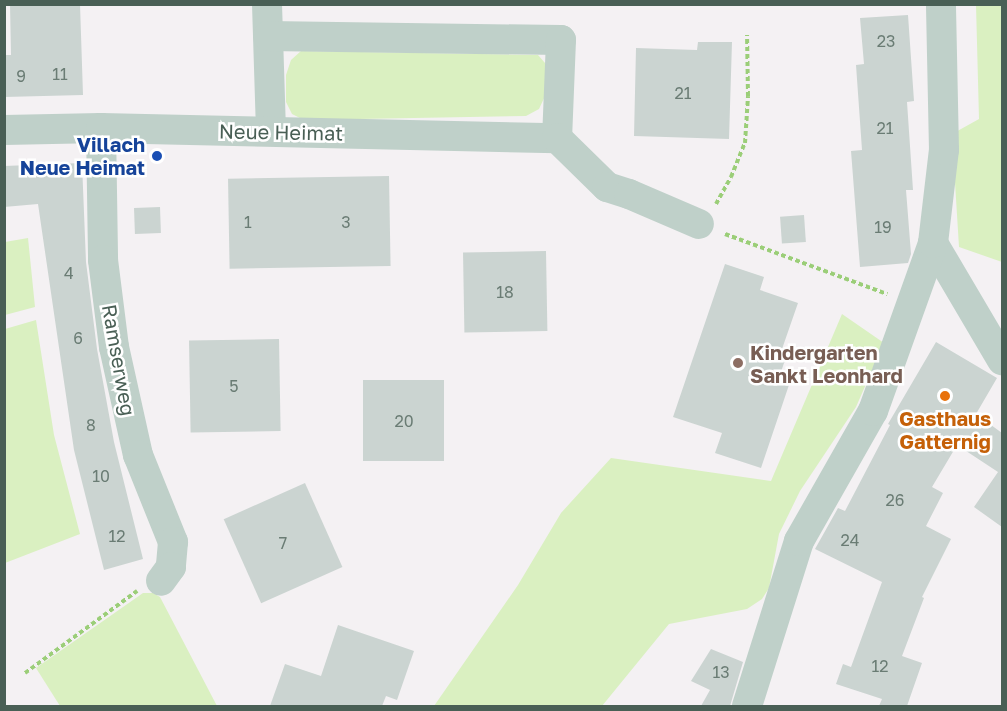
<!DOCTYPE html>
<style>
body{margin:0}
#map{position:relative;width:1007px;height:711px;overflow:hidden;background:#f4f1f3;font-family:"Golos Text",sans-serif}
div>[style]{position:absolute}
.green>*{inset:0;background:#daf0c1}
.building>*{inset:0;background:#cbd4d1;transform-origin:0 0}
.path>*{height:4px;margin-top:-2px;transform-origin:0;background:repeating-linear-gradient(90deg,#9bce78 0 4.5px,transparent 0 7.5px)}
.minor>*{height:30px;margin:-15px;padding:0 15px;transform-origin:15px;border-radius:15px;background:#bfd0c9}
.dots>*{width:16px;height:16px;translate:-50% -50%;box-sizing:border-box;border:3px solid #fff;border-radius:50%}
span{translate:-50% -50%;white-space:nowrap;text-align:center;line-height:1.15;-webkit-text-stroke:5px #fff;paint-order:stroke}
.number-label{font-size:16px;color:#6a7c74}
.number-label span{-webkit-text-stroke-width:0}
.street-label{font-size:20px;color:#495f55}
.transit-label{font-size:20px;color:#164399;font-weight:700}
.right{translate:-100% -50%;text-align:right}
.education-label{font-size:20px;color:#785e54;font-weight:700}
.left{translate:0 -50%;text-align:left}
.food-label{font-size:20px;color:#c56008;font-weight:700}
.frame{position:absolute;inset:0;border:6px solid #495f55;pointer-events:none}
</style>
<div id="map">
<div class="green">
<i style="clip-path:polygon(976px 5px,1002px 5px,1002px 262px,959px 247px,952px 134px,979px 119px)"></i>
<i style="clip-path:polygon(301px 51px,538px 55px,545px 63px,546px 94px,539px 109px,526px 116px,304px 120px,292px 114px,286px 102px,286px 75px,291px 60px)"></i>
<i style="clip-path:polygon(28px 238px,35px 307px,5px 315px,5px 242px)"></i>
<i style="clip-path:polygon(842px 314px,884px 343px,856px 407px,800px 491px,779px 534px,769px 588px,762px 599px,747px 609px,669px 624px,602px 706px,434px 706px,518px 585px,561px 513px,611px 458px,771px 481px)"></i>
<i style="clip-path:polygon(36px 320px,54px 435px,80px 534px,5px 563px,5px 329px)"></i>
<i style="clip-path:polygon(143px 593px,153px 593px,160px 597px,217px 706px,60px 706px,36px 668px)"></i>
</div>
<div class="building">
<i style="clip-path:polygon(10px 4px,80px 4px,83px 95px,4px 97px,4px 55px,11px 55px)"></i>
<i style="clip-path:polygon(908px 15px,914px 101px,907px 102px,913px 190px,906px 190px,911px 254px,908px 263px,860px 267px,851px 151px,862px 150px,856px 65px,864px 64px,860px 18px)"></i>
<i style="clip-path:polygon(698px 42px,732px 42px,729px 139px,634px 136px,636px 48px,697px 50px)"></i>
<i style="clip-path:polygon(82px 163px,86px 262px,97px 349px,114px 442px,143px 559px,104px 570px,74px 450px,38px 204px,4px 207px,4px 166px)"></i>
<i style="left:389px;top:176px;width:90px;height:161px;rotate:89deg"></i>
<i style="left:160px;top:207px;width:26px;height:26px;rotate:88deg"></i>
<i style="left:804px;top:215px;width:27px;height:24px;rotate:86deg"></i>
<i style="left:546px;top:251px;width:80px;height:83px;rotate:89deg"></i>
<i style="clip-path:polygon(725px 264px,764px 277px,760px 290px,798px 303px,782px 349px,788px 351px,780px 375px,791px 379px,761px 468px,715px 453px,722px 433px,673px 417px)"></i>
<i style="left:279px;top:339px;width:92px;height:90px;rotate:89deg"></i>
<i style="clip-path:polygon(936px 342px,997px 378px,976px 414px,1002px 433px,1002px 527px,974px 507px,998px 472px,957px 445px,932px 487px,943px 493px,926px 526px,951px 539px,922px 597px,924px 598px,902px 656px,922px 663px,907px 706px,879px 706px,882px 699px,836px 684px,843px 664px,851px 667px,882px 582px,815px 549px,838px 508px,845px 511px,890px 425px,888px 424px)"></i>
<i style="left:444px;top:380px;width:81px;height:81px;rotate:90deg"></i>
<i style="left:305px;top:483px;width:92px;height:89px;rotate:66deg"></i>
<i style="clip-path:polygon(338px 625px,414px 651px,397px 700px,386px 696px,382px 706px,270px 706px,285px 664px,321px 676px)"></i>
<i style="clip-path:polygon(711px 649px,743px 662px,730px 706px,701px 706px,710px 690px,691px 681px)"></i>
</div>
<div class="path">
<i style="left:716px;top:204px;width:31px;rotate:-61deg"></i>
<i style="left:731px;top:177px;width:37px;rotate:-68deg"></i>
<i style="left:745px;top:143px;width:47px;rotate:-86.3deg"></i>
<i style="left:748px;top:96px;width:61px;rotate:-90.9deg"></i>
<i style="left:725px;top:234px;width:173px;rotate:20.3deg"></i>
<i style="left:25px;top:673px;width:139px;rotate:-36.2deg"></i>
</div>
<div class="minor">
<i style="left:267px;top:4px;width:127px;rotate:88.2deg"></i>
<i style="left:268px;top:36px;width:293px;rotate:0.8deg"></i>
<i style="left:561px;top:40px;width:98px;rotate:92.3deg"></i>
<i style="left:101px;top:128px;width:132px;rotate:89.1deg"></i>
<i style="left:103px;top:260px;width:88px;rotate:82.8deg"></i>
<i style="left:114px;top:347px;width:111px;rotate:77.5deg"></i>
<i style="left:138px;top:455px;width:94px;rotate:68.1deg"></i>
<i style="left:173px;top:542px;width:25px;rotate:95deg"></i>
<i style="left:171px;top:567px;width:17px;rotate:126deg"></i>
<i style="left:4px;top:130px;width:97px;rotate:-1.2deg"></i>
<i style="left:101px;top:128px;width:456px;rotate:1.3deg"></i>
<i style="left:557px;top:138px;width:70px;rotate:44.4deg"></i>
<i style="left:607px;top:187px;width:23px;rotate:18deg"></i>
<i style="left:629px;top:194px;width:76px;rotate:23.2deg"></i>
<i style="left:933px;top:243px;width:136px;rotate:59.5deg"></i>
<i style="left:747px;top:706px;width:173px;rotate:-72.5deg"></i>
<i style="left:799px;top:541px;width:150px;rotate:-60.4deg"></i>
<i style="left:873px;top:411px;width:178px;rotate:-70.3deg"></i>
<i style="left:933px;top:243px;width:94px;rotate:-83.3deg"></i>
<i style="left:944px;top:150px;width:146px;rotate:-91.2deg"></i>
</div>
<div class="dots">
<i style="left:157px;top:156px;background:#1a4fb4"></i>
<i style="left:738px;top:363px;background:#8d6e63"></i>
<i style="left:945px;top:396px;background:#e8710a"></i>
</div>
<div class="number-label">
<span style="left:886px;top:41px">23</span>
<span style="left:60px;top:74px">11</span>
<span style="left:21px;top:76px">9</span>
<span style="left:683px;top:93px">21</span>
<span style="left:885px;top:128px">21</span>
<span style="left:248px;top:222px">1</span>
<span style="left:346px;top:222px">3</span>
<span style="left:883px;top:227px">19</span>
<span style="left:69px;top:273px">4</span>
<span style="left:505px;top:292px">18</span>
<span style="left:78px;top:338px">6</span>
<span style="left:234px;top:386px">5</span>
<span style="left:404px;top:421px">20</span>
<span style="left:91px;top:425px">8</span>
<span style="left:101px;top:476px">10</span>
<span style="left:895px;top:500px">26</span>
<span style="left:117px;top:536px">12</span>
<span style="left:850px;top:540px">24</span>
<span style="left:283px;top:543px">7</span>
<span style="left:880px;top:666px">12</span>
<span style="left:721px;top:672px">13</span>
</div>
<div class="street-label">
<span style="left:281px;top:132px;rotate:1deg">Neue Heimat</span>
<span style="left:119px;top:360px;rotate:80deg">Ramserweg</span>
</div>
<div class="transit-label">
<span class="right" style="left:145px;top:156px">Villach<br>Neue Heimat</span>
</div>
<div class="education-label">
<span class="left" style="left:750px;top:364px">Kindergarten<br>Sankt Leonhard</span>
</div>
<div class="food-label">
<span style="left:945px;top:430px">Gasthaus<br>Gatternig</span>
</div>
<div class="frame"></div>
</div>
